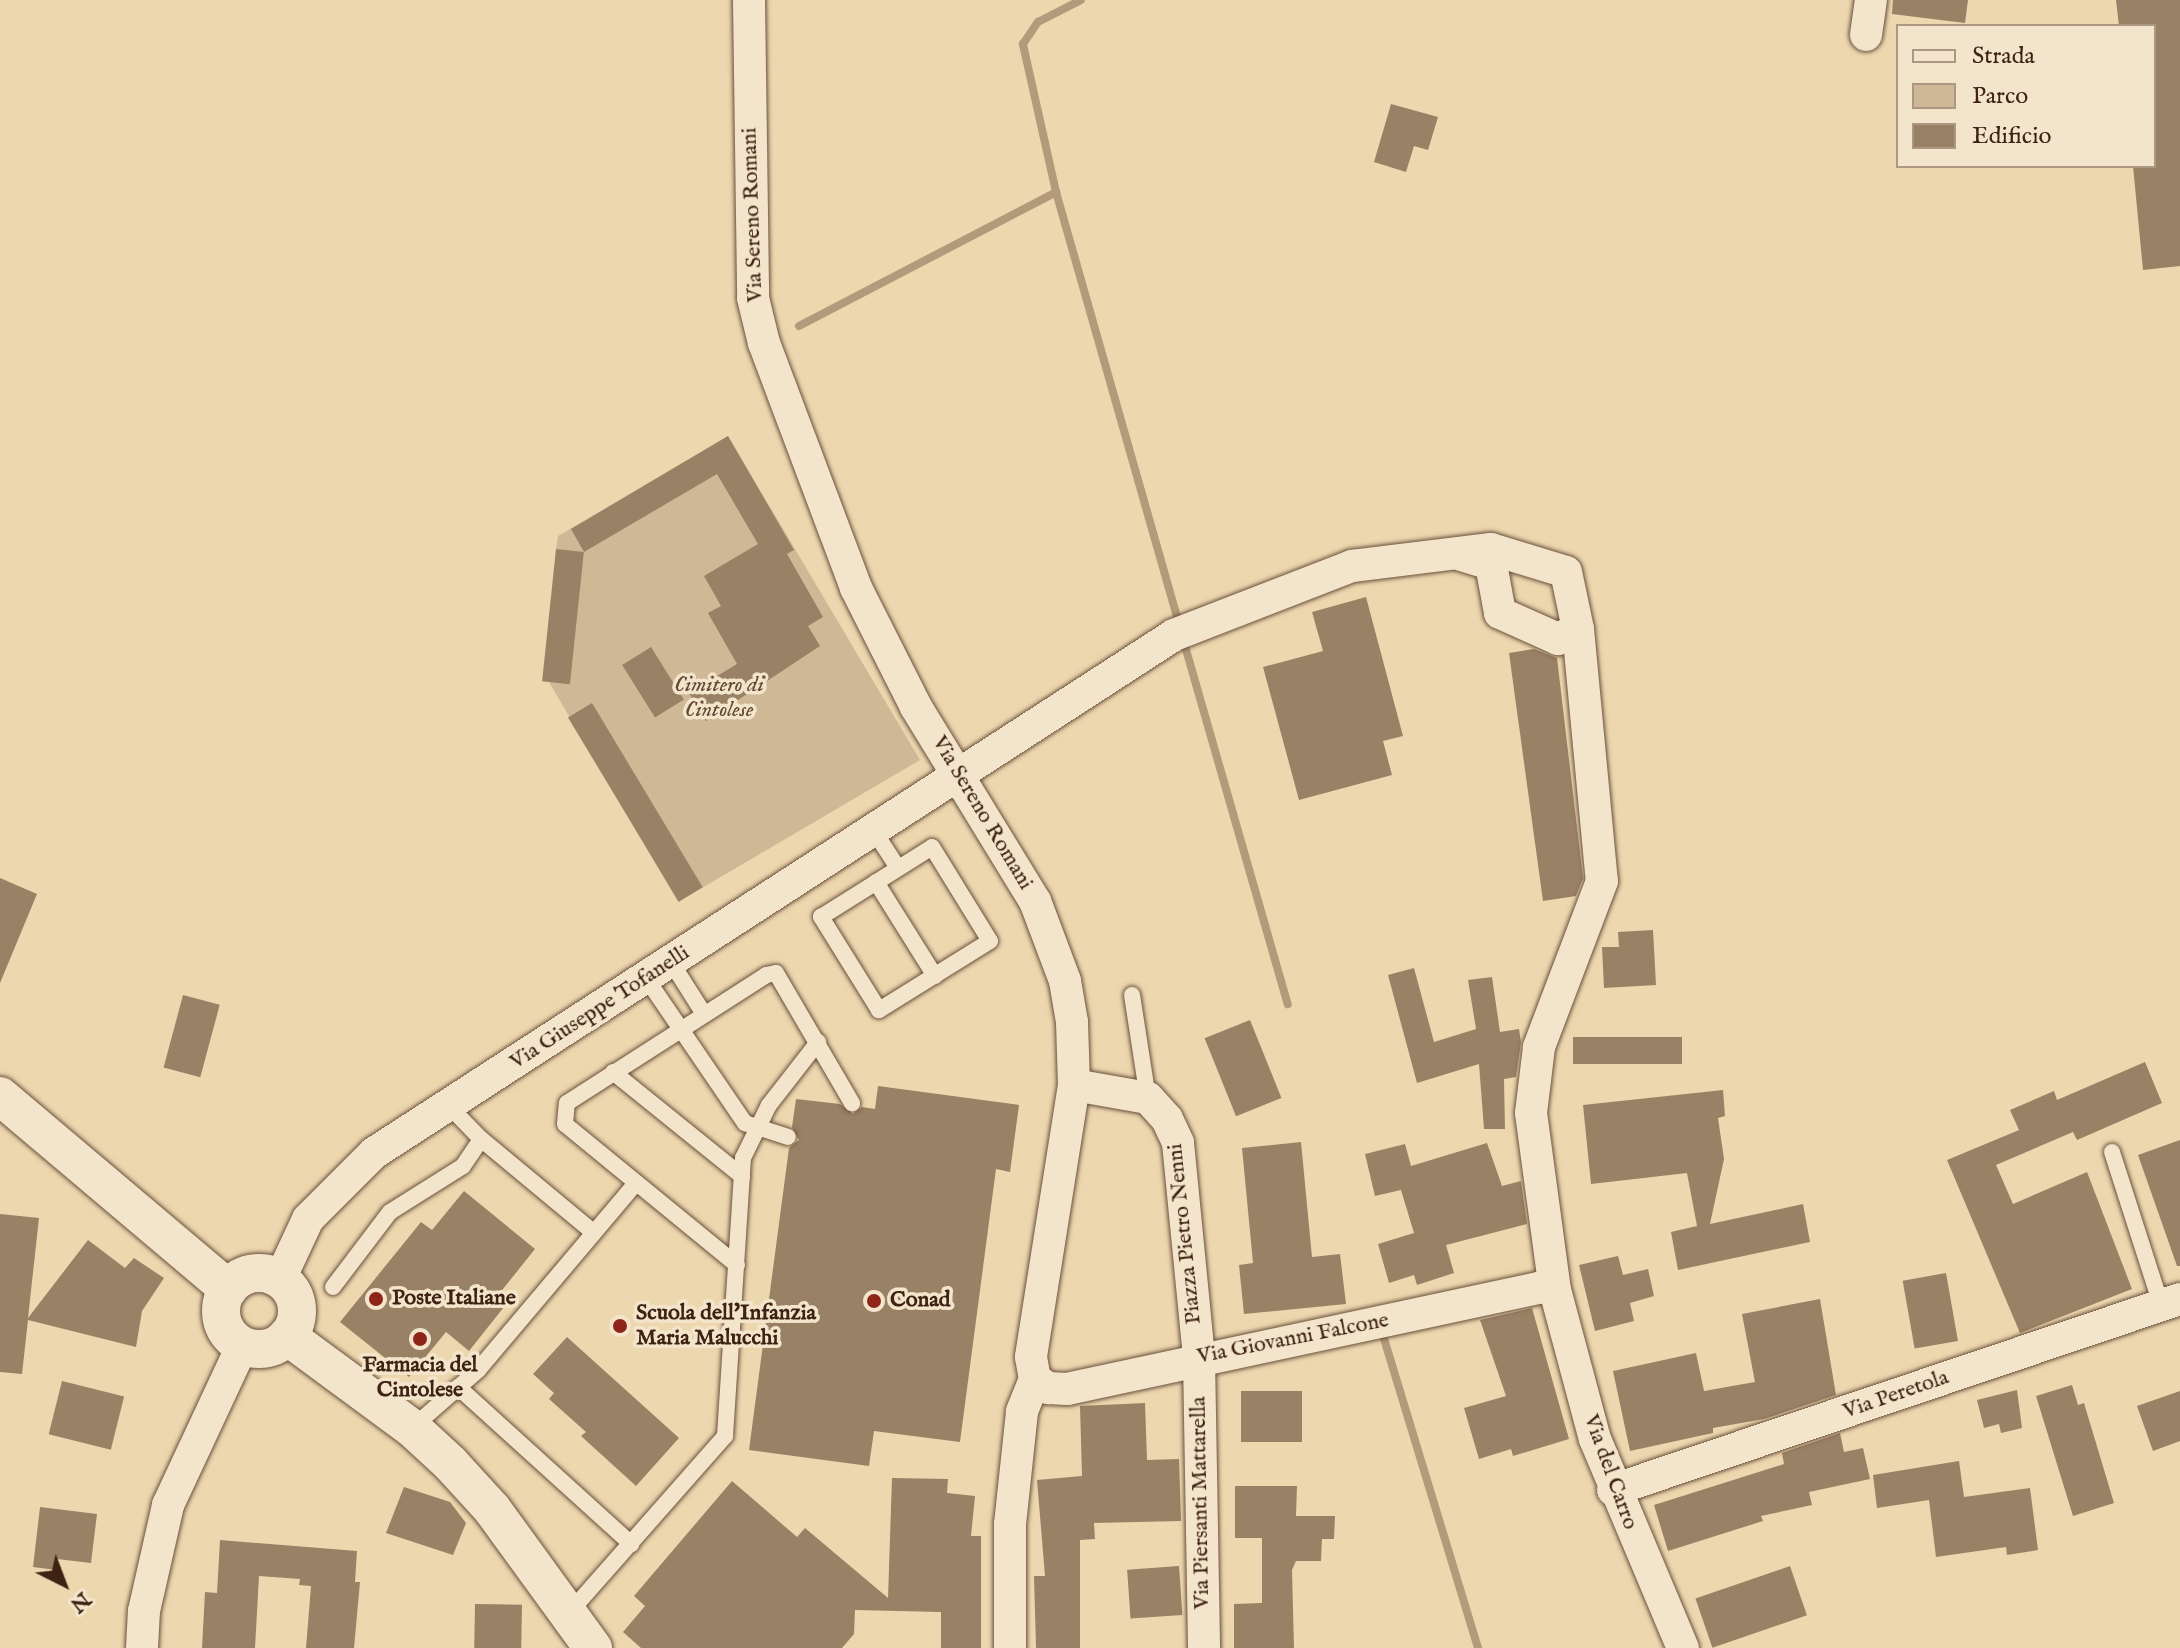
<!DOCTYPE html>
<style>
body{margin:0}
#map{position:relative;width:2180px;height:1648px;overflow:hidden;background:#edd7af;font-family:"IM FELL English",serif}
div>[style]{position:absolute}
.green>*{inset:0;background:#cfb895}
.stream>*{height:8px;margin:-4px;padding:0 4px;transform-origin:4px;border-radius:4px;background:#b29a7a}
.building>*{inset:0;background:#998165;transform-origin:0 0}
.roads{filter:drop-shadow(0 0 2px #6a503b) drop-shadow(0 0 2px #6a503b)}
.service>*{height:16px;margin:-8px;padding:0 8px;transform-origin:8px;border-radius:8px;background:#f3e5cb}
.minor>*{height:32px;margin:-16px;padding:0 16px;transform-origin:16px;border-radius:16px;background:#f3e5cb}
.tertiary>*{height:38px;margin:-19px;padding:0 19px;transform-origin:19px;border-radius:19px;background:#f3e5cb}
.tertiary>.ring{margin:-19px;padding:0;box-sizing:content-box;background:none;border:38px solid #f3e5cb;border-radius:50%}
.dots>*{width:22px;height:22px;translate:-50% -50%;box-sizing:border-box;border:4px solid #f3e5cb;border-radius:50%}
span{translate:-50% -50%;white-space:nowrap;text-align:center;line-height:1.15;-webkit-text-stroke:7px #f3e5cb;paint-order:stroke}
.street-label{font-size:22px;color:#3e2314}
.park-label{font-size:22px;color:#624834;font-style:italic}
.poi-label{font-size:22px;color:#3e2314;font-weight:700}
.left{translate:0 -50%;text-align:left}
.legend{position:absolute;left:1896px;top:24px;width:260px;height:144px;box-sizing:border-box;background:#f3e5cb;border:2px solid #ab9782;margin:0;padding:10px 14px;list-style:none;font-size:24px;color:#3e2314}
.legend li{display:flex;align-items:center;gap:16px;height:40px}
.legend b{width:40px;border:2px solid #ab9782}
.north{position:absolute;left:24px;top:1544px;width:80px;height:80px;-webkit-text-stroke:6px #f3e5cb;paint-order:stroke;rotate:138deg;font-size:22px;font-weight:700;line-height:32px;text-align:center;color:#3e2314}
.north::after{content:'';display:block;margin:auto;width:28px;height:36px;background:#3e2314;clip-path:polygon(50% 0,100% 100%,50% 72%,0 100%)}
</style>
<div id="map">
<div class="green">
<i style="clip-path:polygon(728px 436px,920px 760px,678px 902px,549px 682px,556px 549px,558px 536px)"></i>
</div>
<div class="stream">
<i style="left:1056px;top:192px;width:451px;rotate:74.1deg"></i>
<i style="left:799px;top:326px;width:290px;rotate:-27.5deg"></i>
<i style="left:1056px;top:192px;width:152px;rotate:-102.6deg"></i>
<i style="left:1023px;top:44px;width:27px;rotate:-56deg"></i>
<i style="left:1038px;top:22px;width:48px;rotate:-27.1deg"></i>
<i style="left:1183px;top:639px;width:380px;rotate:74deg"></i>
<i style="left:1382px;top:1332px;width:330px;rotate:73.1deg"></i>
</div>
<div class="building">
<i style="clip-path:polygon(1893px 0,1968px 0,1965px 23px,1892px 14px)"></i>
<i style="clip-path:polygon(2116px 0,2180px 0,2180px 266px,2143px 270px,2133px 166px,2154px 166px,2154px 26px,2119px 26px)"></i>
<i style="clip-path:polygon(1391px 104px,1438px 117px,1428px 150px,1414px 146px,1406px 172px,1374px 162px)"></i>
<i style="clip-path:polygon(728px 436px,794px 550px,787px 554px,823px 617px,808px 626px,820px 646px,706px 721px,689px 693px,737px 664px,708px 613px,721px 606px,704px 576px,758px 544px,717px 474px,584px 552px,571px 529px)"></i>
<i style="left:556px;top:549px;width:28px;height:133px;rotate:6deg"></i>
<i style="clip-path:polygon(1366px 597px,1403px 736px,1383px 741px,1392px 775px,1299px 800px,1263px 667px,1323px 651px,1312px 612px)"></i>
<i style="left:651px;top:647px;width:62px;height:34px;rotate:58deg"></i>
<i style="clip-path:polygon(1534px 649px,1557px 658px,1583px 878px,1576px 896px,1543px 901px,1509px 653px)"></i>
<i style="left:592px;top:703px;width:215px;height:28px;rotate:59deg"></i>
<i style="clip-path:polygon(0 878px,37px 894px,0 983px)"></i>
<i style="clip-path:polygon(1653px 930px,1656px 985px,1604px 988px,1602px 947px,1619px 947px,1618px 932px)"></i>
<i style="clip-path:polygon(1414px 968px,1434px 1042px,1476px 1029px,1468px 980px,1492px 977px,1500px 1032px,1519px 1029px,1521px 1042px,1516px 1077px,1504px 1079px,1505px 1129px,1484px 1129px,1479px 1064px,1417px 1083px,1388px 975px)"></i>
<i style="left:183px;top:995px;width:38px;height:75px;rotate:15deg"></i>
<i style="left:1250px;top:1020px;width:84px;height:49px;rotate:68deg"></i>
<i style="left:1682px;top:1037px;width:27px;height:109px;rotate:90deg"></i>
<i style="clip-path:polygon(2145px 1062px,2162px 1103px,2077px 1140px,2073px 1132px,1996px 1165px,2013px 1204px,2087px 1172px,2132px 1289px,2020px 1333px,1947px 1160px,2019px 1130px,2010px 1110px,2054px 1091px,2057px 1100px)"></i>
<i style="clip-path:polygon(878px 1086px,1019px 1105px,1010px 1172px,996px 1169px,960px 1442px,874px 1431px,869px 1466px,749px 1450px,789px 1148px,799px 1140px,792px 1127px,796px 1099px,840px 1104px,853px 1114px,862px 1107px,875px 1109px)"></i>
<i style="clip-path:polygon(1723px 1090px,1725px 1116px,1718px 1118px,1724px 1159px,1710px 1224px,1803px 1204px,1810px 1242px,1678px 1270px,1671px 1232px,1697px 1226px,1687px 1173px,1591px 1184px,1583px 1105px)"></i>
<i style="clip-path:polygon(2180px 1140px,2180px 1266px,2177px 1266px,2138px 1155px)"></i>
<i style="clip-path:polygon(1301px 1142px,1312px 1257px,1340px 1254px,1346px 1304px,1244px 1314px,1239px 1265px,1253px 1263px,1242px 1148px)"></i>
<i style="clip-path:polygon(1487px 1143px,1502px 1186px,1521px 1181px,1527px 1224px,1446px 1245px,1454px 1273px,1417px 1285px,1414px 1275px,1389px 1283px,1378px 1244px,1414px 1233px,1401px 1190px,1375px 1196px,1365px 1154px,1405px 1144px,1411px 1166px)"></i>
<i style="clip-path:polygon(464px 1191px,535px 1249px,495px 1299px,504px 1307px,469px 1351px,446px 1332px,409px 1377px,340px 1322px,421px 1222px,432px 1230px)"></i>
<i style="clip-path:polygon(0 1214px,39px 1218px,28px 1318px,88px 1240px,125px 1268px,134px 1258px,164px 1278px,142px 1311px,136px 1347px,28px 1320px,22px 1374px,0 1372px)"></i>
<i style="clip-path:polygon(1618px 1256px,1623px 1275px,1648px 1269px,1654px 1296px,1630px 1303px,1634px 1321px,1595px 1331px,1579px 1265px)"></i>
<i style="left:1946px;top:1273px;width:69px;height:44px;rotate:80deg"></i>
<i style="clip-path:polygon(1820px 1299px,1836px 1395px,1764px 1419px,1713px 1428px,1713px 1433px,1630px 1451px,1613px 1371px,1696px 1353px,1704px 1391px,1755px 1382px,1742px 1314px)"></i>
<i style="clip-path:polygon(1532px 1308px,1569px 1439px,1513px 1456px,1511px 1449px,1479px 1459px,1464px 1408px,1506px 1396px,1480px 1320px)"></i>
<i style="clip-path:polygon(567px 1337px,679px 1438px,636px 1486px,581px 1436px,586px 1432px,549px 1399px,554px 1393px,533px 1374px)"></i>
<i style="left:62px;top:1381px;width:64px;height:55px;rotate:14deg"></i>
<i style="clip-path:polygon(2072px 1385px,2078px 1405px,2084px 1403px,2114px 1503px,2073px 1516px,2036px 1396px)"></i>
<i style="clip-path:polygon(2017px 1390px,2022px 1428px,2001px 1433px,1999px 1424px,1984px 1428px,1977px 1400px)"></i>
<i style="left:1241px;top:1391px;width:61px;height:51px"></i>
<i style="clip-path:polygon(2180px 1391px,2180px 1441px,2153px 1451px,2137px 1406px)"></i>
<i style="clip-path:polygon(1145px 1403px,1147px 1460px,1179px 1459px,1181px 1521px,1094px 1523px,1095px 1539px,1080px 1540px,1080px 1648px,1036px 1648px,1034px 1576px,1045px 1576px,1037px 1480px,1082px 1476px,1080px 1406px)"></i>
<i style="clip-path:polygon(1840px 1433px,1844px 1452px,1863px 1448px,1870px 1479px,1809px 1492px,1812px 1505px,1761px 1516px,1763px 1521px,1668px 1551px,1654px 1505px,1784px 1464px,1782px 1453px)"></i>
<i style="clip-path:polygon(1959px 1461px,1964px 1497px,2030px 1488px,2038px 1550px,2007px 1555px,2006px 1547px,1936px 1557px,1929px 1500px,1877px 1508px,1873px 1475px)"></i>
<i style="clip-path:polygon(892px 1478px,948px 1479px,947px 1493px,975px 1496px,971px 1536px,981px 1536px,981px 1648px,941px 1648px,941px 1612px,855px 1610px,854px 1634px,842px 1648px,641px 1648px,623px 1632px,645px 1606px,634px 1596px,732px 1481px,797px 1537px,805px 1528px,888px 1598px)"></i>
<i style="clip-path:polygon(1235px 1486px,1297px 1486px,1296px 1516px,1335px 1516px,1334px 1539px,1322px 1539px,1321px 1561px,1296px 1561px,1292px 1570px,1294px 1648px,1234px 1648px,1234px 1604px,1262px 1603px,1262px 1538px,1235px 1538px)"></i>
<i style="clip-path:polygon(404px 1487px,450px 1502px,466px 1523px,453px 1555px,386px 1533px)"></i>
<i style="clip-path:polygon(40px 1507px,97px 1514px,91px 1563px,57px 1559px,56px 1570px,33px 1567px)"></i>
<i style="clip-path:polygon(220px 1540px,357px 1551px,355px 1582px,360px 1582px,354px 1648px,306px 1648px,311px 1586px,299px 1585px,300px 1579px,259px 1576px,255px 1648px,202px 1648px,205px 1592px,217px 1593px)"></i>
<i style="left:1179px;top:1566px;width:49px;height:52px;rotate:86deg"></i>
<i style="left:1790px;top:1566px;width:52px;height:100px;rotate:71deg"></i>
<i style="left:475px;top:1604px;width:47px;height:44px;rotate:1deg"></i>
</div>
<div class="roads">
<div class="service">
<i style="left:874px;top:831px;width:44px;rotate:57deg"></i>
<i style="left:932px;top:847px;width:110px;rotate:58.3deg"></i>
<i style="left:990px;top:941px;width:131px;rotate:148.1deg"></i>
<i style="left:879px;top:1010px;width:110px;rotate:-121.9deg"></i>
<i style="left:821px;top:917px;width:131px;rotate:-32.2deg"></i>
<i style="left:876px;top:882px;width:111px;rotate:57.9deg"></i>
<i style="left:671px;top:962px;width:62px;rotate:57.6deg"></i>
<i style="left:646px;top:978px;width:176px;rotate:55.7deg"></i>
<i style="left:745px;top:1123px;width:45px;rotate:18deg"></i>
<i style="left:1132px;top:995px;width:104px;rotate:81.2deg"></i>
<i style="left:613px;top:1072px;width:166px;rotate:38.9deg"></i>
<i style="left:448px;top:1105px;width:47px;rotate:45.9deg"></i>
<i style="left:481px;top:1139px;width:144px;rotate:39.7deg"></i>
<i style="left:2112px;top:1152px;width:161px;rotate:72.2deg"></i>
<i style="left:737px;top:1265px;width:222px;rotate:-140.7deg"></i>
<i style="left:565px;top:1124px;width:21px;rotate:-85deg"></i>
<i style="left:567px;top:1103px;width:237px;rotate:-32.7deg"></i>
<i style="left:766px;top:975px;width:10px;rotate:-11deg"></i>
<i style="left:776px;top:973px;width:151px;rotate:59.7deg"></i>
<i style="left:333px;top:1287px;width:94px;rotate:-52.8deg"></i>
<i style="left:390px;top:1212px;width:86px;rotate:-32.2deg"></i>
<i style="left:463px;top:1166px;width:32px;rotate:-56deg"></i>
<i style="left:458px;top:1387px;width:234px;rotate:42.2deg"></i>
<i style="left:412px;top:1428px;width:88px;rotate:-41.3deg"></i>
<i style="left:478px;top:1370px;width:245px;rotate:-49.8deg"></i>
<i style="left:569px;top:1613px;width:236px;rotate:-48.6deg"></i>
<i style="left:725px;top:1436px;width:279px;rotate:-86.3deg"></i>
<i style="left:743px;top:1158px;width:59px;rotate:-63.9deg"></i>
<i style="left:769px;top:1105px;width:80px;rotate:-52.1deg"></i>
</div>
<div class="minor">
<i style="left:749px;top:0;width:298px;rotate:89.2deg"></i>
<i style="left:753px;top:298px;width:46px;rotate:76.3deg"></i>
<i style="left:764px;top:343px;width:262px;rotate:69.4deg"></i>
<i style="left:856px;top:588px;width:133px;rotate:63.2deg"></i>
<i style="left:916px;top:707px;width:228px;rotate:58.5deg"></i>
<i style="left:1035px;top:901px;width:85px;rotate:69.4deg"></i>
<i style="left:1065px;top:981px;width:42px;rotate:80.3deg"></i>
<i style="left:1072px;top:1022px;width:63px;rotate:88.2deg"></i>
<i style="left:1074px;top:1085px;width:275px;rotate:99deg"></i>
<i style="left:1031px;top:1357px;width:22px;rotate:80deg"></i>
<i style="left:1035px;top:1379px;width:35px;rotate:112deg"></i>
<i style="left:1022px;top:1412px;width:113px;rotate:96.1deg"></i>
<i style="left:1010px;top:1524px;width:124px;rotate:90deg"></i>
<i style="left:1866px;top:35px;width:35px;rotate:-82deg"></i>
<i style="left:1461px;top:555px;width:31px;rotate:17deg"></i>
<i style="left:1491px;top:564px;width:50px;rotate:79.6deg"></i>
<i style="left:1500px;top:613px;width:64px;rotate:24.1deg"></i>
<i style="left:1558px;top:639px;width:22px;rotate:-27deg"></i>
<i style="left:1074px;top:1085px;width:75px;rotate:10deg"></i>
<i style="left:1148px;top:1098px;width:28px;rotate:48deg"></i>
<i style="left:1167px;top:1119px;width:26px;rotate:65deg"></i>
<i style="left:1178px;top:1143px;width:216px;rotate:84.4deg"></i>
<i style="left:1199px;top:1358px;width:290px;rotate:89deg"></i>
<i style="left:280px;top:1279px;width:66px;rotate:-65deg"></i>
<i style="left:308px;top:1219px;width:93px;rotate:-45deg"></i>
<i style="left:374px;top:1153px;width:953px;rotate:-32.92deg"></i>
<i style="left:1174px;top:635px;width:191px;rotate:-21.2deg"></i>
<i style="left:1352px;top:566px;width:140px;rotate:-7deg"></i>
<i style="left:1491px;top:549px;width:78px;rotate:17deg"></i>
<i style="left:1566px;top:572px;width:58px;rotate:78.1deg"></i>
<i style="left:1578px;top:629px;width:253px;rotate:84.6deg"></i>
<i style="left:1602px;top:881px;width:178px;rotate:110.8deg"></i>
<i style="left:1539px;top:1047px;width:66px;rotate:96.9deg"></i>
<i style="left:1531px;top:1113px;width:179px;rotate:82.3deg"></i>
<i style="left:1555px;top:1290px;width:154px;rotate:75deg"></i>
<i style="left:1595px;top:1439px;width:227px;rotate:67.2deg"></i>
<i style="left:1035px;top:1379px;width:16px;rotate:35deg"></i>
<i style="left:1048px;top:1388px;width:19px;rotate:3deg"></i>
<i style="left:1067px;top:1389px;width:485px;rotate:-12.1deg"></i>
<i style="left:1541px;top:1287px;width:14px;rotate:12deg"></i>
<i style="left:1613px;top:1490px;width:598px;rotate:-18.62deg"></i>
<i style="left:142px;top:1648px;width:37px;rotate:-87deg"></i>
<i style="left:144px;top:1611px;width:109px;rotate:-77.2deg"></i>
<i style="left:168px;top:1505px;width:175px;rotate:-65deg"></i>
</div>
<div class="tertiary">
<i style="left:0;top:1096px;width:299px;rotate:40.2deg"></i>
<i class="ring" style="left:221px;top:1273px;width:38px;height:38px"></i>
<i style="left:287px;top:1336px;width:155px;rotate:36.4deg"></i>
<i style="left:412px;top:1428px;width:52px;rotate:42.6deg"></i>
<i style="left:450px;top:1463px;width:62px;rotate:47.6deg"></i>
<i style="left:492px;top:1509px;width:172px;rotate:54deg"></i>
</div>
</div>
<div class="dots">
<i style="left:376px;top:1299px;background:#8f2418"></i>
<i style="left:874px;top:1301px;background:#8f2418"></i>
<i style="left:620px;top:1326px;background:#8f2418"></i>
<i style="left:420px;top:1339px;background:#8f2418"></i>
</div>
<div class="street-label">
<span style="left:753px;top:215px;rotate:-92deg">Via Sereno Romani</span>
<span style="left:982px;top:813px;rotate:59deg">Via Sereno Romani</span>
<span style="left:600px;top:1008px;rotate:-33deg">Via Giuseppe Tofanelli</span>
<span style="left:1185px;top:1234px;rotate:-96deg">Piazza Pietro Nenni</span>
<span style="left:1293px;top:1339px;rotate:-11deg">Via Giovanni Falcone</span>
<span style="left:1896px;top:1395px;rotate:-19deg">Via Peretola</span>
<span style="left:1610px;top:1472px;rotate:70deg">Via del Carro</span>
<span style="left:1201px;top:1503px;rotate:-91deg">Via Piersanti Mattarella</span>
</div>
<div class="park-label">
<span style="left:719px;top:698px">Cimitero di<br>Cintolese</span>
</div>
<div class="poi-label">
<span class="left" style="left:392px;top:1299px">Poste Italiane</span>
<span class="left" style="left:890px;top:1301px">Conad</span>
<span class="left" style="left:636px;top:1326px">Scuola dell'Infanzia<br>Maria Malucchi</span>
<span style="left:420px;top:1378px">Farmacia del<br>Cintolese</span>
</div>
<ul class="legend">
<li><b style="height:10px;background:#f3e5cb"></b>Strada</li>
<li><b style="height:22px;background:#cfb895"></b>Parco</li>
<li><b style="height:22px;background:#998165"></b>Edificio</li>
</ul>
<div class="north">N</div>
</div>
